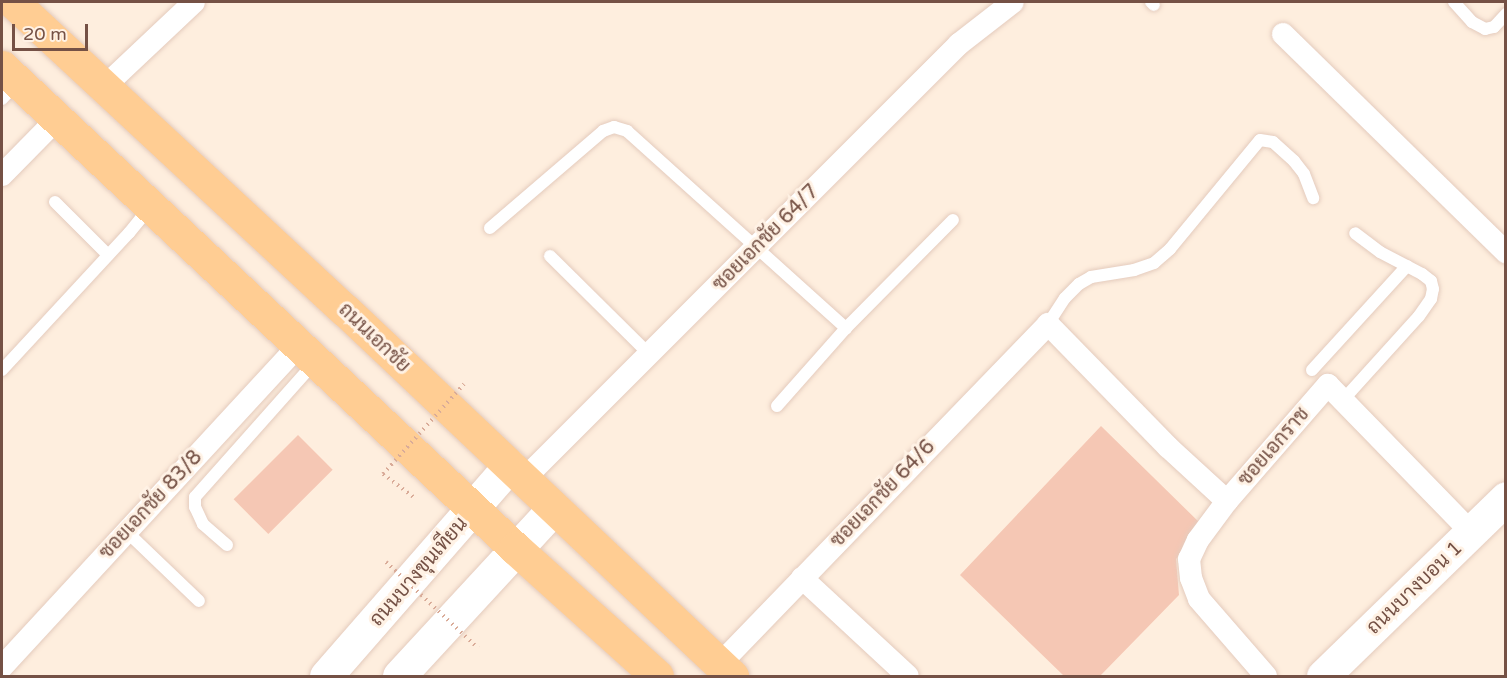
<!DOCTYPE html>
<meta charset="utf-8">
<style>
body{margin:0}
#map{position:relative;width:1507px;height:678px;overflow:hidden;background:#feeede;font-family:"Varela Round",Sarabun,sans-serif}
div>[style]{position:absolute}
.building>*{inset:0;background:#f5c7b4;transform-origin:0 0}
.path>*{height:4px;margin-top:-2px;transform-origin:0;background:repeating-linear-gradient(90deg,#d9ab98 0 1.5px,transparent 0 6px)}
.roads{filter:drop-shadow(0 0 2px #e4cbbd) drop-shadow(0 0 2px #e4cbbd)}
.lane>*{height:12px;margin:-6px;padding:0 6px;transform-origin:6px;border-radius:6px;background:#fff}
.street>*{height:22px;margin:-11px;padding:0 11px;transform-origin:11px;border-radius:11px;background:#fff}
.secondary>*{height:33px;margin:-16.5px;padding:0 16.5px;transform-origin:16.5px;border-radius:16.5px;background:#fff}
.primary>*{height:33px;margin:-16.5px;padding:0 16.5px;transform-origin:16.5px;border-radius:16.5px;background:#ffcd93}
.path-bridge>*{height:4px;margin-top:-2px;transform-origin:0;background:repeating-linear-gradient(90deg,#d9ab98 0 1.5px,transparent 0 6px)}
span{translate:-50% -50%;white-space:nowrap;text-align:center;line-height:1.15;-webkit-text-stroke:6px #fff2e5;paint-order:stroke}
.street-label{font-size:20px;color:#755145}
.frame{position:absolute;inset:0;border:3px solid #755145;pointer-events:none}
.scale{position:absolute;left:12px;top:24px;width:76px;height:27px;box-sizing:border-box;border:3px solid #755145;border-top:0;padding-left:8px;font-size:18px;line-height:21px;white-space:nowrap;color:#755145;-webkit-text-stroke:4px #fff2e5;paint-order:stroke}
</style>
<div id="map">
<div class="building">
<i style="clip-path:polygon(1101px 426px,1204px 527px,1176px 559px,1179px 595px,1100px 676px,1064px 676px,960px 575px)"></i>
<i style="left:298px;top:435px;width:49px;height:91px;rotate:45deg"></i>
</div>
<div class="path">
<i style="left:383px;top:474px;width:40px;rotate:37deg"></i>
</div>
<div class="roads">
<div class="lane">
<i style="left:1151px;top:2px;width:4px;rotate:45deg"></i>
<i style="left:1454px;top:2px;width:27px;rotate:48deg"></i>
<i style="left:1472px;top:22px;width:15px;rotate:28deg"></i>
<i style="left:1485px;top:29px;width:9px;rotate:-13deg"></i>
<i style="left:1494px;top:27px;width:18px;rotate:-47deg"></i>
<i style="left:2px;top:99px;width:22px;rotate:-47deg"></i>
<i style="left:55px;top:202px;width:75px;rotate:45deg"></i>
<i style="left:490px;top:228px;width:149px;rotate:-40.6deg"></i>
<i style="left:603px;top:131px;width:12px;rotate:-20deg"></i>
<i style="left:614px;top:127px;width:14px;rotate:17deg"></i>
<i style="left:627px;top:131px;width:295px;rotate:42deg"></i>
<i style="left:846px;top:328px;width:152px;rotate:-45.3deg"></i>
<i style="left:550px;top:256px;width:139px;rotate:44.7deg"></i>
<i style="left:1048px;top:324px;width:31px;rotate:-57deg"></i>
<i style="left:1065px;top:298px;width:20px;rotate:-45deg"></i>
<i style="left:1079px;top:284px;width:14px;rotate:-30deg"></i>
<i style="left:1091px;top:277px;width:44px;rotate:-9.2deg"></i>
<i style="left:1134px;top:270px;width:21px;rotate:-19deg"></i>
<i style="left:1154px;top:263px;width:21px;rotate:-41deg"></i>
<i style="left:1170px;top:249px;width:141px;rotate:-50.5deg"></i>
<i style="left:1260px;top:140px;width:13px;rotate:9deg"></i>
<i style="left:1273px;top:142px;width:28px;rotate:42deg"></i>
<i style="left:1294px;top:161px;width:16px;rotate:52deg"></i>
<i style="left:1304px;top:174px;width:26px;rotate:69deg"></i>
<i style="left:2px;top:370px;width:187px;rotate:-47.2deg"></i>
<i style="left:129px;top:233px;width:32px;rotate:-51deg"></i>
<i style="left:1312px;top:370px;width:141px;rotate:-47.6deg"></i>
<i style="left:1343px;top:400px;width:113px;rotate:-47.9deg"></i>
<i style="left:1419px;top:316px;width:21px;rotate:-55deg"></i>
<i style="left:1431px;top:299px;width:10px;rotate:-79deg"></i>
<i style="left:1433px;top:289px;width:8px;rotate:-104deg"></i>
<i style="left:1431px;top:281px;width:11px;rotate:-142deg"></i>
<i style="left:1422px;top:274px;width:47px;rotate:-152.4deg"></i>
<i style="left:1380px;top:252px;width:31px;rotate:-143deg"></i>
<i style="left:777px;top:406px;width:104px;rotate:-48.5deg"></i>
<i style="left:126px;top:531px;width:101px;rotate:43.8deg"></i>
<i style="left:227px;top:545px;width:32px;rotate:-139deg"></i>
<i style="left:203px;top:524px;width:19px;rotate:-115deg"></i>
<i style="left:195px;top:507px;width:10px;rotate:-90deg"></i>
<i style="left:195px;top:497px;width:179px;rotate:-48.4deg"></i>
</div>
<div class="street">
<i style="left:1283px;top:34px;width:312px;rotate:44.4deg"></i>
<i style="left:105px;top:86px;width:122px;rotate:-43.3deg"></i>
<i style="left:2px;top:175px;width:80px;rotate:-45.5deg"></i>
<i style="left:523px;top:480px;width:617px;rotate:-45deg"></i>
<i style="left:959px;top:44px;width:68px;rotate:-37.9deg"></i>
<i style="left:1227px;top:501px;width:49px;rotate:126.6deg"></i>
<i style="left:1198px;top:540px;width:21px;rotate:115deg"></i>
<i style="left:1189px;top:559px;width:19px;rotate:84deg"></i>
<i style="left:1191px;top:578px;width:22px;rotate:69deg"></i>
<i style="left:1199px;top:599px;width:102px;rotate:49deg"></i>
<i style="left:802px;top:578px;width:144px;rotate:42.8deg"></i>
<i style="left:719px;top:665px;width:474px;rotate:-46deg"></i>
<i style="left:1048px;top:324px;width:172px;rotate:45.7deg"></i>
<i style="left:1168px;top:447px;width:80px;rotate:42.5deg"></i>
<i style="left:1227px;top:501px;width:154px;rotate:-49deg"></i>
<i style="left:1328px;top:385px;width:206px;rotate:45.8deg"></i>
<i style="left:2px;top:667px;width:439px;rotate:-47.3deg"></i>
</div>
<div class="secondary">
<i style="left:326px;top:676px;width:279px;rotate:-48.9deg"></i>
<i style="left:399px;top:676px;width:227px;rotate:-47.3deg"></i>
<i style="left:1323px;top:676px;width:255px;rotate:-44.2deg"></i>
</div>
<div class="primary">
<i style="left:13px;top:2px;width:453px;rotate:42.9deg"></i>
<i style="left:345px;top:310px;width:533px;rotate:43.4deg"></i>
<i style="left:2px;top:67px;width:703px;rotate:43.16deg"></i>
<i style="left:515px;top:548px;width:191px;rotate:42deg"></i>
</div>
</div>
<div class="path-bridge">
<i style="left:383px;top:474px;width:121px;rotate:-48deg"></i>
<i style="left:386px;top:562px;width:126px;rotate:43.1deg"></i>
</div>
<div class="street-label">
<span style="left:766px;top:238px;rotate:-45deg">ซอยเอกชัย 64/7</span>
<span style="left:374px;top:338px;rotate:44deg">ถนนเอกชัย</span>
<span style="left:1274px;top:447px;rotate:-49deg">ซอยเอกราช</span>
<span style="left:883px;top:494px;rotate:-46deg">ซอยเอกชัย 64/6</span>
<span style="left:151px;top:505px;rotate:-47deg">ซอยเอกชัย 83/8</span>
<span style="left:419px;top:572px;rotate:-49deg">ถนนบางขุนเทียน</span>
<span style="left:1415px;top:588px;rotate:-44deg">ถนนบางบอน 1</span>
</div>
<div class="frame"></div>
<div class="scale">20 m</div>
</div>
